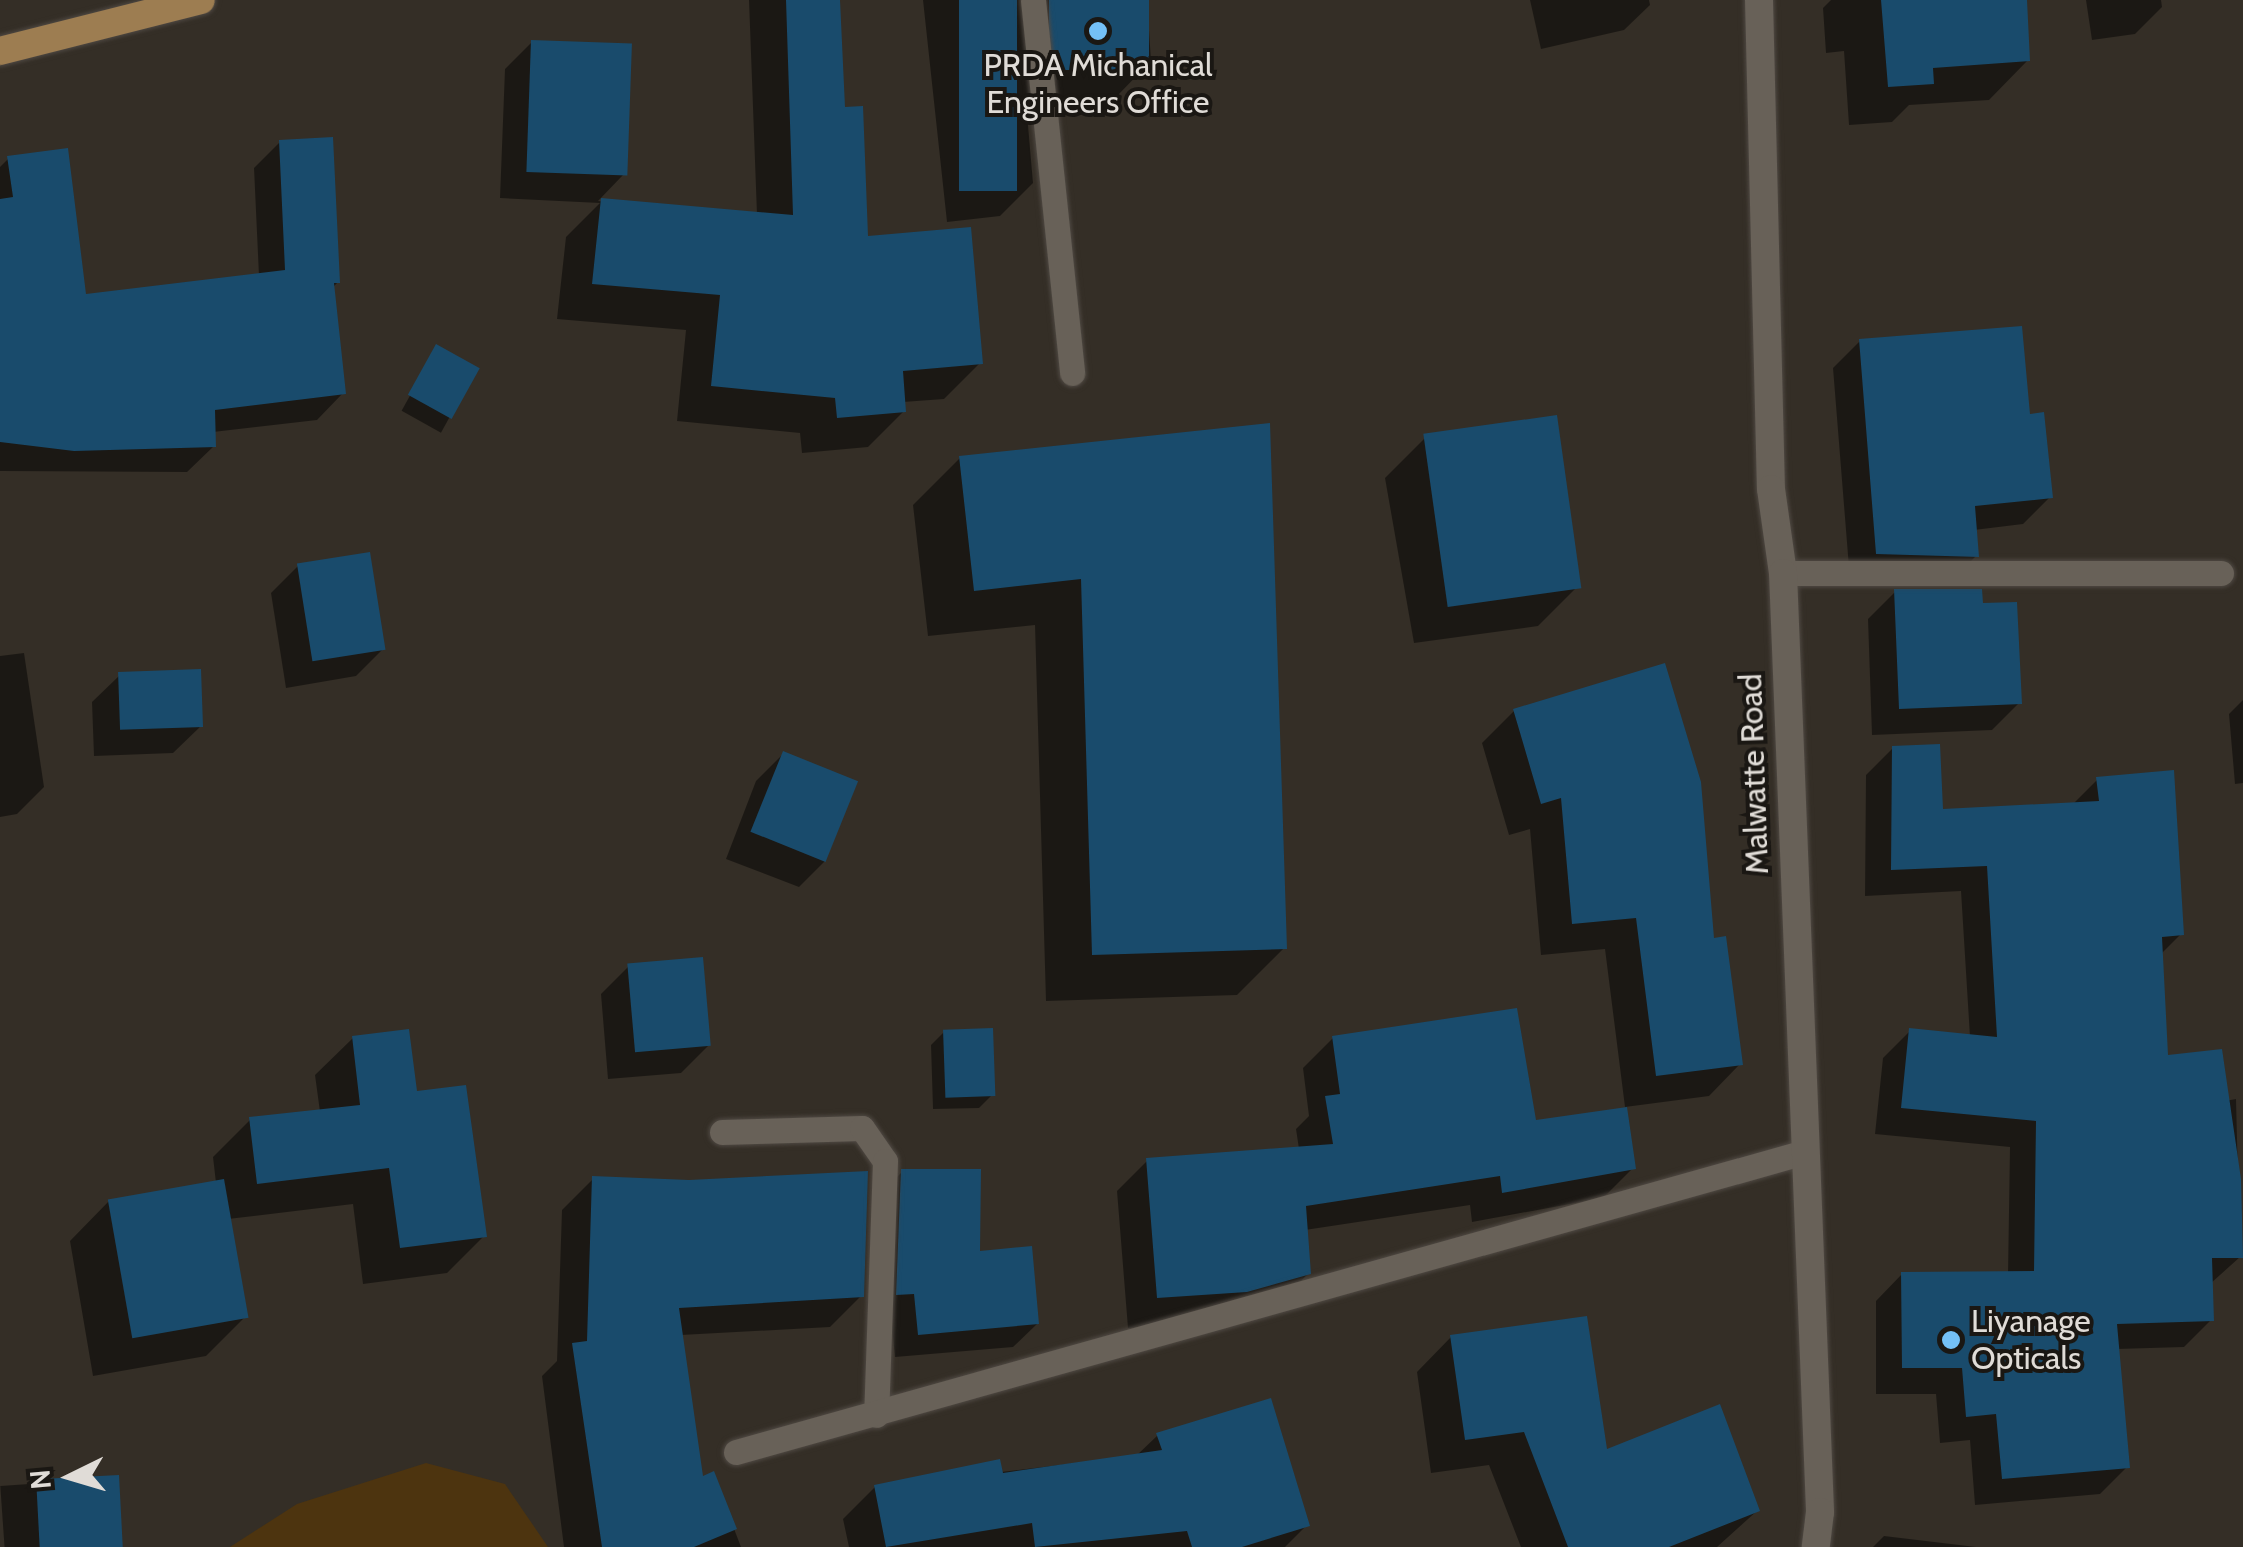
<!DOCTYPE html>
<style>
body{margin:0}
#map{position:relative;width:2243px;height:1547px;overflow:hidden;background:#342e26;font-family:Cabin,sans-serif}
div>[style]{position:absolute}
.green>*{inset:0;background:#4d340f}
.shadow>*{inset:0;background:#0007;transform-origin:0 0}
.building>*{inset:0;background:#194b6c;transform-origin:0 0}
.roads{filter:drop-shadow(0 0 2px #4f4943) drop-shadow(0 0 2px #4f4943)}
.service>*{height:25px;margin:-12.5px;padding:0 12.5px;transform-origin:12.5px;border-radius:12.5px;background:#686158}
.tertiary>*{height:28px;margin:-14px;padding:0 14px;transform-origin:14px;border-radius:14px;background:#686158}
.primary>*{height:28px;margin:-14px;padding:0 14px;transform-origin:14px;border-radius:14px;background:#9d7d51}
.dots>*{width:28px;height:28px;translate:-50% -50%;box-sizing:border-box;border:5px solid #1a1713;border-radius:50%}
span{translate:-50% -50%;white-space:nowrap;text-align:center;line-height:1.15;-webkit-text-stroke:8px #1a1713;paint-order:stroke}
.poi-label{font-size:32px;color:#e0dcd7}
.left{translate:0 -50%;text-align:left}
.street-label{font-size:32px;color:#e0dcd7}
.north{position:absolute;left:20px;top:1427px;width:100px;height:100px;-webkit-text-stroke:8px #1a1713;paint-order:stroke;rotate:265deg;font-size:28px;font-weight:700;line-height:40px;text-align:center;color:#e0dcd7}
.north::after{content:'';display:block;margin:auto;width:35px;height:45px;background:#e0dcd7;clip-path:polygon(50% 0,100% 100%,50% 72%,0 100%)}
</style>
<div id="map">
<div class="green">
<i style="clip-path:polygon(426px 1463px,505px 1484px,548px 1547px,230px 1547px,297px 1504px)"></i>
</div>
<div class="shadow">
<i style="clip-path:polygon(749px 0,837px 0,843px 110px,866px 239px,980px 363px,944px 399px,903px 402px,904px 411px,868px 447px,802px 453px,800px 433px,677px 421px,686px 330px,557px 319px,566px 237px,600px 203px,500px 198px,505px 69px,532px 42px,623px 175px,598px 201px,757px 215px)"></i>
<i style="clip-path:polygon(923px 0,1147px 0,1151px 61px,1118px 95px,1026px 102px,1033px 183px,1000px 216px,947px 222px)"></i>
<i style="clip-path:polygon(1530px 0,1649px 0,1650px 5px,1624px 30px,1541px 49px)"></i>
<i style="clip-path:polygon(1831px 0,2024px 0,2028px 60px,1989px 100px,1909px 105px,1892px 122px,1849px 125px,1844px 51px,1826px 53px,1823px 8px)"></i>
<i style="clip-path:polygon(2086px 0,2161px 0,2162px 7px,2135px 34px,2092px 40px)"></i>
<i style="clip-path:polygon(280px 142px,338px 282px,332px 288px,343px 393px,317px 420px,213px 432px,214px 446px,187px 472px,0 471px,0 167px,8px 159px,84px 297px,259px 276px,254px 168px)"></i>
<i style="clip-path:polygon(1860px 341px,2027px 416px,2050px 497px,2023px 524px,1974px 530px,1976px 556px,1949px 583px,1850px 580px,1833px 368px)"></i>
<i style="left:437px;top:347px;width:45px;height:73px;rotate:29deg"></i>
<i style="clip-path:polygon(1268px 426px,1284px 948px,1237px 995px,1046px 1001px,1035px 625px,928px 636px,913px 505px,960px 458px)"></i>
<i style="clip-path:polygon(1425px 438px,1577px 587px,1538px 626px,1414px 643px,1385px 478px)"></i>
<i style="clip-path:polygon(299px 565px,383px 649px,356px 676px,286px 688px,271px 593px)"></i>
<i style="clip-path:polygon(1895px 592px,1981px 606px,2019px 703px,1992px 730px,1872px 735px,1868px 619px)"></i>
<i style="clip-path:polygon(24px 653px,44px 787px,17px 814px,0 817px,0 656px)"></i>
<i style="clip-path:polygon(120px 675px,201px 726px,173px 753px,94px 756px,92px 702px)"></i>
<i style="clip-path:polygon(2243px 700px,2243px 783px,2235px 784px,2229px 714px)"></i>
<i style="clip-path:polygon(1514px 711px,1712px 940px,1740px 1064px,1709px 1096px,1625px 1107px,1605px 949px,1541px 955px,1530px 829px,1509px 835px,1482px 743px)"></i>
<i style="clip-path:polygon(1893px 748px,1940px 811px,2072px 805px,2097px 780px,2181px 934px,2160px 955px,2166px 1058px,2225px 1101px,2236px 1099px,2240px 1257px,2210px 1284px,2211px 1320px,2184px 1347px,2117px 1349px,2127px 1467px,2100px 1494px,1975px 1505px,1970px 1440px,1940px 1443px,1936px 1394px,1876px 1394px,1876px 1301px,1902px 1274px,2008px 1274px,2010px 1147px,1875px 1134px,1883px 1058px,1910px 1031px,1970px 1037px,1961px 891px,1865px 896px,1866px 775px)"></i>
<i style="clip-path:polygon(783px 754px,826px 860px,799px 887px,726px 859px,756px 781px)"></i>
<i style="clip-path:polygon(628px 967px,708px 1046px,681px 1073px,608px 1079px,601px 994px)"></i>
<i style="clip-path:polygon(944px 1032px,992px 1095px,979px 1108px,933px 1109px,931px 1045px)"></i>
<i style="clip-path:polygon(353px 1038px,414px 1094px,484px 1236px,447px 1273px,363px 1284px,353px 1204px,228px 1219px,245px 1317px,206px 1356px,93px 1376px,70px 1241px,109px 1201px,216px 1183px,213px 1157px,250px 1120px,320px 1112px,315px 1075px)"></i>
<i style="clip-path:polygon(1333px 1038px,1633px 1168px,1603px 1198px,1472px 1222px,1470px 1205px,1305px 1230px,1309px 1273px,1278px 1303px,1215px 1321px,1128px 1328px,1117px 1191px,1147px 1161px,1299px 1149px,1296px 1129px,1309px 1116px,1303px 1068px)"></i>
<i style="clip-path:polygon(902px 1172px,1037px 1324px,1013px 1347px,895px 1357px,879px 1195px)"></i>
<i style="clip-path:polygon(593px 1179px,861px 1296px,830px 1327px,681px 1335px,701px 1479px,713px 1474px,741px 1547px,564px 1547px,542px 1376px,557px 1361px,562px 1210px)"></i>
<i style="clip-path:polygon(1451px 1337px,1605px 1452px,1758px 1510px,1717px 1547px,1521px 1547px,1489px 1465px,1431px 1473px,1417px 1372px)"></i>
<i style="clip-path:polygon(1158px 1435px,1307px 1525px,1285px 1547px,849px 1547px,843px 1519px,875px 1487px,1136px 1456px)"></i>
<i style="left:116px;top:1478px;width:69px;height:116px;rotate:86deg"></i>
<i style="clip-path:polygon(1884px 1536px,1976px 1547px,1873px 1547px)"></i>
</div>
<div class="building">
<i style="clip-path:polygon(786px 0,840px 0,845px 107px,863px 106px,868px 236px,971px 227px,983px 364px,903px 371px,906px 412px,837px 418px,835px 398px,711px 386px,720px 295px,592px 284px,601px 198px,793px 215px)"></i>
<i style="left:959px;top:0;width:58px;height:191px"></i>
<i style="left:1049px;top:0;width:100px;height:70px"></i>
<i style="clip-path:polygon(1881px 0,2027px 0,2030px 61px,1933px 68px,1934px 84px,1888px 87px)"></i>
<i style="left:531px;top:40px;width:101px;height:132px;rotate:2deg"></i>
<i style="clip-path:polygon(333px 137px,340px 283px,334px 283px,346px 394px,215px 410px,216px 447px,74px 451px,0 442px,0 199px,13px 197px,7px 156px,68px 148px,86px 294px,285px 270px,279px 140px)"></i>
<i style="clip-path:polygon(2022px 326px,2030px 414px,2044px 412px,2053px 498px,1975px 506px,1979px 557px,1876px 554px,1859px 339px)"></i>
<i style="left:436px;top:344px;width:50px;height:58px;rotate:29deg"></i>
<i style="left:1557px;top:415px;width:175px;height:135px;rotate:82deg"></i>
<i style="clip-path:polygon(1270px 423px,1287px 949px,1092px 955px,1081px 579px,974px 591px,959px 456px)"></i>
<i style="left:370px;top:552px;width:99px;height:74px;rotate:81deg"></i>
<i style="clip-path:polygon(1894px 589px,1982px 589px,1983px 603px,2017px 602px,2022px 704px,1899px 709px)"></i>
<i style="clip-path:polygon(1665px 663px,1701px 782px,1714px 938px,1726px 936px,1743px 1065px,1656px 1076px,1636px 918px,1572px 924px,1561px 798px,1541px 804px,1513px 709px)"></i>
<i style="left:201px;top:669px;width:58px;height:83px;rotate:88deg"></i>
<i style="clip-path:polygon(1940px 744px,1943px 809px,2099px 801px,2096px 777px,2174px 770px,2184px 935px,2162px 937px,2168px 1055px,2222px 1049px,2241px 1179px,2243px 1258px,2212px 1258px,2214px 1321px,2117px 1324px,2130px 1468px,2002px 1479px,1996px 1414px,1966px 1417px,1962px 1368px,1902px 1368px,1901px 1272px,2034px 1271px,2036px 1121px,1901px 1108px,1909px 1028px,1997px 1037px,1987px 866px,1891px 870px,1892px 746px)"></i>
<i style="left:783px;top:751px;width:81px;height:87px;rotate:22deg"></i>
<i style="left:703px;top:957px;width:89px;height:76px;rotate:85deg"></i>
<i style="clip-path:polygon(1517px 1008px,1536px 1120px,1627px 1107px,1636px 1169px,1502px 1193px,1500px 1176px,1306px 1206px,1311px 1274px,1247px 1292px,1157px 1298px,1146px 1158px,1333px 1144px,1325px 1096px,1340px 1094px,1332px 1036px)"></i>
<i style="left:993px;top:1028px;width:68px;height:50px;rotate:88deg"></i>
<i style="clip-path:polygon(409px 1029px,417px 1091px,466px 1085px,487px 1237px,400px 1248px,389px 1168px,257px 1184px,249px 1117px,360px 1105px,352px 1036px)"></i>
<i style="clip-path:polygon(901px 1169px,981px 1169px,980px 1251px,1032px 1246px,1039px 1324px,918px 1335px,914px 1294px,896px 1295px)"></i>
<i style="clip-path:polygon(868px 1171px,864px 1297px,679px 1308px,703px 1476px,714px 1471px,737px 1529px,694px 1547px,602px 1547px,572px 1343px,587px 1341px,592px 1176px,689px 1180px)"></i>
<i style="left:224px;top:1179px;width:141px;height:118px;rotate:80deg"></i>
<i style="clip-path:polygon(1587px 1316px,1607px 1449px,1720px 1404px,1760px 1511px,1669px 1547px,1568px 1547px,1524px 1432px,1465px 1440px,1450px 1335px)"></i>
<i style="clip-path:polygon(1271px 1398px,1310px 1526px,1242px 1547px,1192px 1547px,1187px 1531px,1035px 1547px,1032px 1523px,886px 1547px,874px 1485px,1000px 1459px,1003px 1473px,1162px 1450px,1156px 1433px)"></i>
<i style="left:119px;top:1475px;width:72px;height:83px;rotate:87deg"></i>
</div>
<div class="roads">
<div class="service">
<i style="left:1033px;top:0;width:375px;rotate:84deg"></i>
<i style="left:1783px;top:573px;width:438px"></i>
<i style="left:722px;top:1132px;width:140px;rotate:-1.6deg"></i>
<i style="left:862px;top:1128px;width:40px;rotate:55.1deg"></i>
<i style="left:885px;top:1161px;width:254px;rotate:92deg"></i>
<i style="left:736px;top:1452px;width:1106px;rotate:-15.68deg"></i>
</div>
<div class="tertiary">
<i style="left:1759px;top:0;width:489px;rotate:88.6deg"></i>
<i style="left:1771px;top:489px;width:85px;rotate:81.9deg"></i>
<i style="left:1783px;top:573px;width:940px;rotate:87.74deg"></i>
<i style="left:1820px;top:1512px;width:35px;rotate:97deg"></i>
</div>
<div class="primary">
<i style="left:0;top:51px;width:207px;rotate:-14.2deg"></i>
</div>
</div>
<div class="dots">
<i style="left:1098px;top:31px;background:#74c0f6"></i>
<i style="left:1951px;top:1340px;background:#74c0f6"></i>
</div>
<div class="poi-label">
<span style="left:1098px;top:84px">PRDA Michanical<br>Engineers Office</span>
<span class="left" style="left:1971px;top:1340px">Liyanage<br>Opticals</span>
</div>
<div class="street-label">
<span style="left:1754px;top:774px;rotate:-92deg">Malwatte Road</span>
</div>
<div class="north">N</div>
</div>
